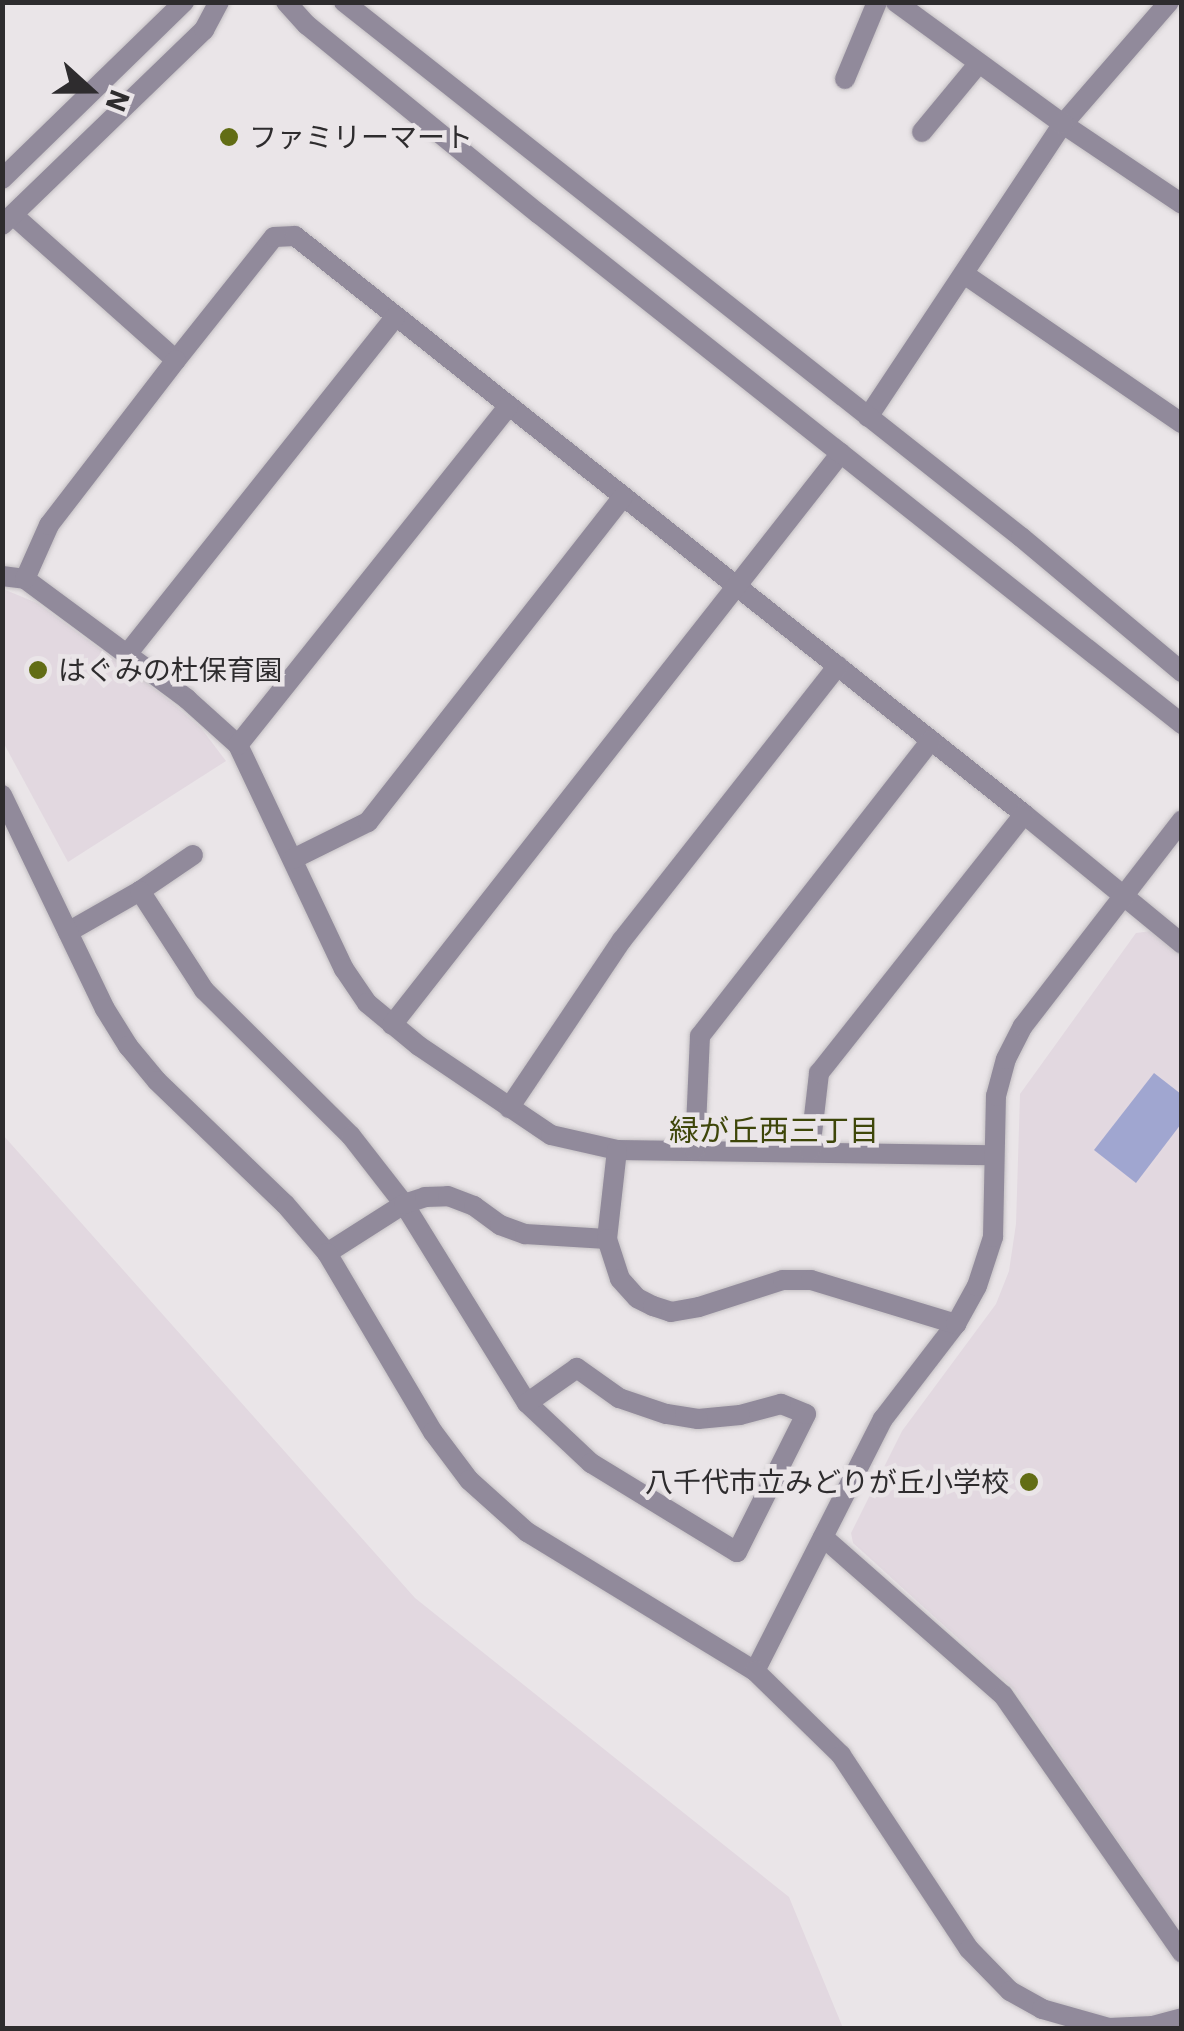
<!DOCTYPE html>
<meta charset="utf-8">
<style>
body{margin:0}
#map{position:relative;width:1184px;height:2031px;overflow:hidden;background:#eae5e8;font-family:"IBM Plex Sans","Noto Sans JP",sans-serif}
div>[style]{position:absolute}
.built>*{inset:0;background:#e2d8e0}
.water>*{inset:0;background:#a0a6d0}
.roads{filter:drop-shadow(0 0 2px #c4c0c3) drop-shadow(0 0 2px #c4c0c3)}
.minor>*{height:20px;margin:-10px;padding:0 10px;transform-origin:10px;border-radius:10px;background:#918a9b}
.tertiary>*{height:20px;margin:-10px;padding:0 10px;transform-origin:10px;border-radius:10px;background:#918a9b}
.dots>*{width:28px;height:28px;translate:-50% -50%;box-sizing:border-box;border:5px solid #eae5e8;border-radius:50%}
span{translate:-50% -50%;white-space:nowrap;text-align:center;line-height:1.15;-webkit-text-stroke:9px #eae5e8;paint-order:stroke}
.poi-label{font-size:28px;color:#2e2c2e}
.left{translate:0 -50%;text-align:left}
.right{translate:-100% -50%;text-align:right}
.neighbourhood-label{font-size:30px;color:#3e4609}
.frame{position:absolute;inset:0;border:5px solid #2e2c2e;pointer-events:none}
.north{position:absolute;left:40px;top:40px;width:100px;height:100px;-webkit-text-stroke:8px #eae5e8;paint-order:stroke;rotate:111deg;font-size:28px;font-weight:700;line-height:40px;text-align:center;color:#2e2c2e}
.north::after{content:'';display:block;margin:auto;width:35px;height:45px;background:#2e2c2e;clip-path:polygon(50% 0,100% 100%,50% 72%,0 100%)}
</style>
<div id="map">
<div class="built">
<i style="clip-path:polygon(3px 589px,37px 603px,163px 695px,201px 728px,226px 761px,68px 862px,3px 742px)"></i>
<i style="clip-path:polygon(1152px 931px,1182px 957px,1181px 1934px,1014px 1689px,853px 1543px,851px 1533px,902px 1431px,996px 1304px,1009px 1271px,1016px 1224px,1020px 1094px,1136px 933px)"></i>
<i style="clip-path:polygon(3px 1135px,415px 1598px,789px 1897px,843px 2028px,3px 2028px)"></i>
</div>
<div class="water">
<i style="clip-path:polygon(1154px 1073px,1181px 1094px,1181px 1124px,1136px 1183px,1094px 1150px)"></i>
</div>
<div class="roads">
<div class="minor">
<i style="left:1169px;top:2px;width:162px;rotate:131deg"></i>
<i style="left:1063px;top:124px;width:143px;rotate:33.9deg"></i>
<i style="left:845px;top:79px;width:83px;rotate:-67.4deg"></i>
<i style="left:922px;top:132px;width:89px;rotate:-50.4deg"></i>
<i style="left:13px;top:215px;width:218px;rotate:41.7deg"></i>
<i style="left:176px;top:360px;width:157px;rotate:-51.5deg"></i>
<i style="left:274px;top:237px;width:21px;rotate:-3deg"></i>
<i style="left:295px;top:236px;width:930px;rotate:38.41deg"></i>
<i style="left:1024px;top:814px;width:205px;rotate:39.4deg"></i>
<i style="left:964px;top:274px;width:264px;rotate:34.4deg"></i>
<i style="left:868px;top:417px;width:352px;rotate:-56.4deg"></i>
<i style="left:1063px;top:124px;width:207px;rotate:-143.9deg"></i>
<i style="left:2px;top:576px;width:23px;rotate:7deg"></i>
<i style="left:25px;top:579px;width:202px;rotate:36.5deg"></i>
<i style="left:187px;top:699px;width:69px;rotate:42deg"></i>
<i style="left:238px;top:745px;width:248px;rotate:64.7deg"></i>
<i style="left:344px;top:969px;width:41px;rotate:55.9deg"></i>
<i style="left:367px;top:1003px;width:67px;rotate:39.6deg"></i>
<i style="left:419px;top:1046px;width:159px;rotate:34deg"></i>
<i style="left:551px;top:1135px;width:68px;rotate:12.8deg"></i>
<i style="left:617px;top:1150px;width:374px;rotate:0.8deg"></i>
<i style="left:25px;top:579px;width:59px;rotate:-66deg"></i>
<i style="left:49px;top:525px;width:208px;rotate:-52.4deg"></i>
<i style="left:128px;top:653px;width:429px;rotate:-51.5deg"></i>
<i style="left:238px;top:745px;width:433px;rotate:-51.4deg"></i>
<i style="left:293px;top:859px;width:84px;rotate:-26.3deg"></i>
<i style="left:368px;top:822px;width:413px;rotate:-51.9deg"></i>
<i style="left:140px;top:891px;width:64px;rotate:-34.2deg"></i>
<i style="left:68px;top:932px;width:83px;rotate:-29.7deg"></i>
<i style="left:140px;top:891px;width:118px;rotate:57.1deg"></i>
<i style="left:204px;top:990px;width:207px;rotate:44.8deg"></i>
<i style="left:351px;top:1136px;width:86px;rotate:52.1deg"></i>
<i style="left:404px;top:1204px;width:234px;rotate:58.3deg"></i>
<i style="left:527px;top:1403px;width:88px;rotate:43.2deg"></i>
<i style="left:591px;top:1463px;width:171px;rotate:31.4deg"></i>
<i style="left:737px;top:1552px;width:154px;rotate:-63.4deg"></i>
<i style="left:806px;top:1414px;width:27px;rotate:-158deg"></i>
<i style="left:781px;top:1404px;width:42px;rotate:165deg"></i>
<i style="left:740px;top:1415px;width:42px;rotate:174.6deg"></i>
<i style="left:698px;top:1419px;width:32px;rotate:-171deg"></i>
<i style="left:666px;top:1414px;width:50px;rotate:-161.2deg"></i>
<i style="left:619px;top:1398px;width:52px;rotate:-144.5deg"></i>
<i style="left:577px;top:1368px;width:61px;rotate:145deg"></i>
<i style="left:392px;top:1025px;width:727px;rotate:-51.87deg"></i>
<i style="left:509px;top:1108px;width:202px;rotate:-56.1deg"></i>
<i style="left:622px;top:940px;width:349px;rotate:-51.8deg"></i>
<i style="left:695px;top:1150px;width:114px;rotate:-87.5deg"></i>
<i style="left:700px;top:1036px;width:375px;rotate:-52deg"></i>
<i style="left:810px;top:1151px;width:79px;rotate:-83.4deg"></i>
<i style="left:819px;top:1073px;width:330px;rotate:-51.6deg"></i>
<i style="left:327px;top:1253px;width:91px;rotate:-32.5deg"></i>
<i style="left:404px;top:1204px;width:22px;rotate:-18deg"></i>
<i style="left:425px;top:1197px;width:23px;rotate:-2deg"></i>
<i style="left:448px;top:1196px;width:28px;rotate:21deg"></i>
<i style="left:474px;top:1206px;width:32px;rotate:36deg"></i>
<i style="left:500px;top:1225px;width:27px;rotate:20deg"></i>
<i style="left:525px;top:1234px;width:82px;rotate:3.5deg"></i>
<i style="left:823px;top:1537px;width:240px;rotate:41.3deg"></i>
<i style="left:1003px;top:1695px;width:314px;rotate:55.2deg"></i>
<i style="left:755px;top:1671px;width:283px;rotate:-63.1deg"></i>
<i style="left:883px;top:1419px;width:120px;rotate:-52.5deg"></i>
</div>
<div class="tertiary">
<i style="left:286px;top:2px;width:31px;rotate:48deg"></i>
<i style="left:307px;top:25px;width:299px;rotate:39.2deg"></i>
<i style="left:539px;top:214px;width:821px;rotate:38.42deg"></i>
<i style="left:344px;top:2px;width:863px;rotate:38.32deg"></i>
<i style="left:1021px;top:537px;width:210px;rotate:40deg"></i>
<i style="left:2px;top:179px;width:254px;rotate:-44.2deg"></i>
<i style="left:2px;top:225px;width:281px;rotate:-44deg"></i>
<i style="left:204px;top:30px;width:32px;rotate:-62deg"></i>
<i style="left:2px;top:795px;width:237px;rotate:64.3deg"></i>
<i style="left:105px;top:1009px;width:44px;rotate:58.1deg"></i>
<i style="left:128px;top:1046px;width:45px;rotate:50.4deg"></i>
<i style="left:157px;top:1081px;width:178px;rotate:43.9deg"></i>
<i style="left:285px;top:1204px;width:65px;rotate:49.4deg"></i>
<i style="left:327px;top:1253px;width:208px;rotate:59.4deg"></i>
<i style="left:433px;top:1432px;width:60px;rotate:53.1deg"></i>
<i style="left:469px;top:1480px;width:78px;rotate:41.9deg"></i>
<i style="left:527px;top:1532px;width:267px;rotate:31.4deg"></i>
<i style="left:755px;top:1671px;width:120px;rotate:44.3deg"></i>
<i style="left:841px;top:1755px;width:232px;rotate:56.6deg"></i>
<i style="left:969px;top:1949px;width:59px;rotate:45.7deg"></i>
<i style="left:1010px;top:1991px;width:37px;rotate:29deg"></i>
<i style="left:1042px;top:2009px;width:70px;rotate:15.8deg"></i>
<i style="left:1109px;top:2028px;width:44px;rotate:-2.6deg"></i>
<i style="left:1153px;top:2026px;width:30px;rotate:-15deg"></i>
<i style="left:617px;top:1150px;width:90px;rotate:96.4deg"></i>
<i style="left:607px;top:1239px;width:42px;rotate:72deg"></i>
<i style="left:620px;top:1279px;width:25px;rotate:48deg"></i>
<i style="left:637px;top:1298px;width:18px;rotate:27deg"></i>
<i style="left:653px;top:1306px;width:19px;rotate:18deg"></i>
<i style="left:671px;top:1312px;width:28px;rotate:-10deg"></i>
<i style="left:699px;top:1307px;width:88px;rotate:-17.8deg"></i>
<i style="left:783px;top:1280px;width:28px"></i>
<i style="left:811px;top:1280px;width:152px;rotate:16.9deg"></i>
<i style="left:956px;top:1324px;width:43px;rotate:-61.1deg"></i>
<i style="left:977px;top:1286px;width:52px;rotate:-71.9deg"></i>
<i style="left:993px;top:1237px;width:141px;rotate:-88.8deg"></i>
<i style="left:996px;top:1096px;width:38px;rotate:-75deg"></i>
<i style="left:1006px;top:1059px;width:37px;rotate:-63deg"></i>
<i style="left:1023px;top:1026px;width:260px;rotate:-52.3deg"></i>
</div>
</div>
<div class="dots">
<i style="left:229px;top:137px;background:#626d15"></i>
<i style="left:38px;top:670px;background:#626d15"></i>
<i style="left:1029px;top:1482px;background:#626d15"></i>
</div>
<div class="poi-label">
<span class="left" style="left:249px;top:137px">ファミリーマート</span>
<span class="left" style="left:58px;top:670px">はぐみの杜保育園</span>
<span class="right" style="left:1009px;top:1482px">八千代市立みどりが丘小学校</span>
</div>
<div class="neighbourhood-label">
<span style="left:774px;top:1130px">緑が丘西三丁目</span>
</div>
<div class="frame"></div>
<div class="north">N</div>
</div>
